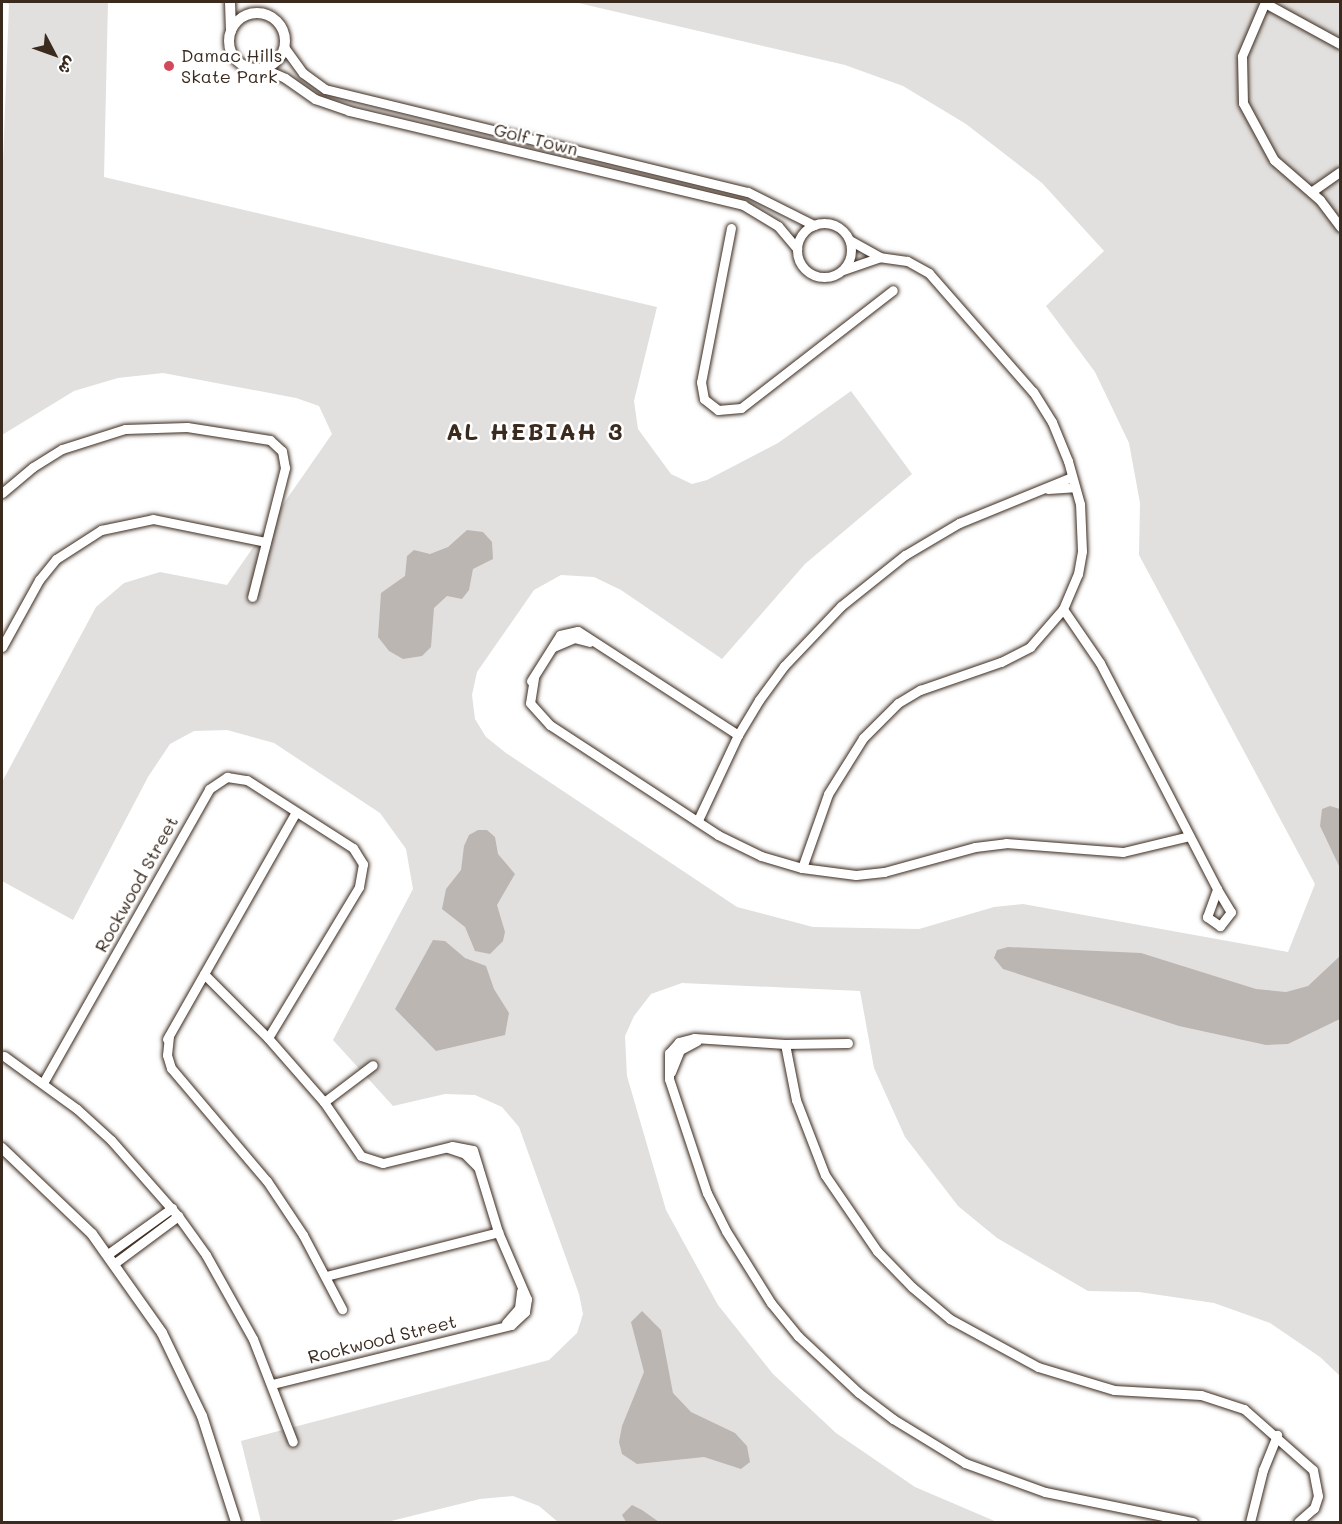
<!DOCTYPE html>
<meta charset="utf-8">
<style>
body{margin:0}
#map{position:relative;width:1342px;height:1524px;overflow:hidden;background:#fff;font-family:Mali,"Playpen Sans Arabic",sans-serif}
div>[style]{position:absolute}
.green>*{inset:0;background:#e2e0de}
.water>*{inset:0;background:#bcb6b3}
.roads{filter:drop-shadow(0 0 2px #3b2a1e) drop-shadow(0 0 2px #3b2a1e)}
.minor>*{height:9px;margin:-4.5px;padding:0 4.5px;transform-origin:4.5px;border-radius:4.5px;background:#fff}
.minor>.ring{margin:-4.5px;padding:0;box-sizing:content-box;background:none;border:9px solid #fff;border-radius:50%}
.tertiary>*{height:10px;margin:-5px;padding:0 5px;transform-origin:5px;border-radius:5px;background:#fff}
.tertiary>.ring{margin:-5px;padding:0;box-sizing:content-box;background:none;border:10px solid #fff;border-radius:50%}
.dots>*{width:16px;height:16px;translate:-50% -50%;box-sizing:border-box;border:3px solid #fff;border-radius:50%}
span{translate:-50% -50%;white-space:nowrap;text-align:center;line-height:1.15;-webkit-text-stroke:5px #fff;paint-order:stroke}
.poi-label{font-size:18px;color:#3b2a1e}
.left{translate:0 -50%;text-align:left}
.street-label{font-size:18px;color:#3b2a1e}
.district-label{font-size:24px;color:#3b2a1e;font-weight:700;letter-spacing:1.5px}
.frame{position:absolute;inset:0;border:3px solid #3b2a1e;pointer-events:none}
.north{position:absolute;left:24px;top:24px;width:60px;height:60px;-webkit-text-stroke:4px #fff;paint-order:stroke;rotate:131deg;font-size:16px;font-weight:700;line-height:24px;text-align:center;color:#3b2a1e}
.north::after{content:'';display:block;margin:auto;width:21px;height:27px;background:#3b2a1e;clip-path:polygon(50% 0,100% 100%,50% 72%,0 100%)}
</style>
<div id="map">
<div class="green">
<i style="clip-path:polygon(2px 2px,108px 2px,104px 177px,657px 307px,634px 401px,638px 429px,671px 474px,692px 484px,707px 480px,778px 443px,851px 391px,912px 474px,805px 564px,722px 659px,621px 590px,594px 577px,561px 575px,534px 590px,477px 672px,472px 695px,475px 719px,486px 737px,506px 753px,737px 907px,813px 927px,919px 929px,994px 907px,1023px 904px,1288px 952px,1315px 884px,1139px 555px,1140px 503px,1129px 443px,1095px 372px,1046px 306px,1104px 251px,1042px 183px,966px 124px,903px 86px,845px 65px,574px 2px,1340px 2px,1340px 1376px,1320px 1357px,1270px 1323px,1214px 1303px,1139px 1292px,1088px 1291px,997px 1238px,958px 1206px,905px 1137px,874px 1068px,860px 991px,682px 983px,651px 994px,634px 1016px,625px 1036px,627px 1076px,666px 1210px,718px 1305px,773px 1374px,836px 1433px,915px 1487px,997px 1522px,558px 1522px,539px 1506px,513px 1496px,480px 1499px,387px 1522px,261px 1522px,241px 1441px,549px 1360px,577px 1333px,583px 1314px,579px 1294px,519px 1127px,502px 1107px,475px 1095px,445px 1094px,393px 1106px,333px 1040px,413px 889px,406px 849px,380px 813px,274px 743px,227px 730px,194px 731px,170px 744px,148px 777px,73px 920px,2px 881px,2px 782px,96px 607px,124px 583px,160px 572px,227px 585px,332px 434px,319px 406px,296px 398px,163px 373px,118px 378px,74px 391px,2px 435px,2px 188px,9px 4px)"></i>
</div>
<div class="water">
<i style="clip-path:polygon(467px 530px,483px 532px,492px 542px,493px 559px,473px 569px,469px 590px,462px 599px,447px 596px,434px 608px,431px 647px,422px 656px,403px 659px,389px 651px,378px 637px,381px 593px,405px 576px,407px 556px,414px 550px,430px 554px,448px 547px)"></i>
<i style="clip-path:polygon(1330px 806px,1340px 809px,1340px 868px,1320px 826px,1322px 809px)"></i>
<i style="clip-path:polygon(478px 830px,487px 830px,495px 837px,498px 854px,515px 874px,497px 905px,505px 932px,503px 941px,490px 954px,475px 951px,465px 927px,442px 909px,446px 889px,461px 870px,464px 846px,469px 835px)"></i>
<i style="clip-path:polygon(433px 940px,445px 941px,465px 958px,486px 966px,494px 989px,509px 1013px,505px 1035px,436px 1051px,395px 1009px)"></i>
<i style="clip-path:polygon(1008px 947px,1141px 953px,1256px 989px,1286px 992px,1308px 986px,1340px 956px,1340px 1019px,1288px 1044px,1266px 1045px,1179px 1026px,1003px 969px,994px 958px,997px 950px)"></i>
<i style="clip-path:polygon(642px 1311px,661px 1330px,673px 1393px,691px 1412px,735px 1433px,747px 1446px,750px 1462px,741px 1469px,704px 1457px,637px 1464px,622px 1454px,619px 1442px,622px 1426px,644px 1372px,631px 1322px)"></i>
<i style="clip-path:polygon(632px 1505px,642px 1510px,659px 1522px,626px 1522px,622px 1515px)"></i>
</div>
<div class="roads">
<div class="minor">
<i style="left:1265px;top:2px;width:59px;rotate:113.1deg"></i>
<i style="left:1242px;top:56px;width:47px;rotate:88.8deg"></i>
<i style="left:1243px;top:103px;width:65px;rotate:61.5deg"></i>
<i style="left:1274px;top:160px;width:61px;rotate:41deg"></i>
<i style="left:1320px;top:200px;width:34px;rotate:53deg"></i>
<i style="left:1265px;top:3px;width:85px;rotate:28.7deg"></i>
<i style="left:284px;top:47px;width:32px;rotate:54deg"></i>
<i style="left:303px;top:73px;width:27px;rotate:36deg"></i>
<i style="left:325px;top:89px;width:435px;rotate:13.7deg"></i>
<i style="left:748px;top:192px;width:74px;rotate:26.6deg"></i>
<i style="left:262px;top:68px;width:25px;rotate:23deg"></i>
<i style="left:285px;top:78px;width:37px;rotate:35deg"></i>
<i style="left:315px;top:99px;width:36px;rotate:19deg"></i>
<i style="left:349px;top:111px;width:405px;rotate:13.4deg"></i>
<i style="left:743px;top:205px;width:41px;rotate:31deg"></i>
<i style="left:778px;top:226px;width:30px;rotate:50deg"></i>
<i style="left:1311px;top:192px;width:35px;rotate:-35deg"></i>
<i class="ring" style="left:797px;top:223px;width:45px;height:45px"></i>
<i style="left:731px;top:228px;width:157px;rotate:101deg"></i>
<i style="left:701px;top:382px;width:17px;rotate:80deg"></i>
<i style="left:704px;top:399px;width:18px;rotate:38deg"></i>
<i style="left:718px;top:410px;width:23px;rotate:-5deg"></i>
<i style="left:741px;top:408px;width:192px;rotate:-37.8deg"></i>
<i style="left:843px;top:270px;width:39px;rotate:-19deg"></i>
<i style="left:1048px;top:489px;width:26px;rotate:-4deg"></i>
<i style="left:2px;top:493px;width:40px;rotate:-40deg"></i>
<i style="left:33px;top:467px;width:34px;rotate:-32deg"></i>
<i style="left:62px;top:449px;width:66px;rotate:-17.6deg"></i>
<i style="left:125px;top:429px;width:62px;rotate:-1.8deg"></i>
<i style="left:187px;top:427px;width:84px;rotate:8.9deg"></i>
<i style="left:270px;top:440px;width:16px;rotate:43deg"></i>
<i style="left:282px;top:451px;width:17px;rotate:80deg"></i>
<i style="left:285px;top:468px;width:133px;rotate:104.3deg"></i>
<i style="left:1063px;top:609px;width:65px;rotate:55.6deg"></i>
<i style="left:1100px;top:663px;width:254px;rotate:62.6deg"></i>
<i style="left:2px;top:647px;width:77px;rotate:-61.1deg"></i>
<i style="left:39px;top:580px;width:27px;rotate:-51deg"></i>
<i style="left:56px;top:559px;width:54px;rotate:-32.8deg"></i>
<i style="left:101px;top:530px;width:53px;rotate:-11.9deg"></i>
<i style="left:153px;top:519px;width:115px;rotate:11.5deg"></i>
<i style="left:553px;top:647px;width:23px;rotate:-23deg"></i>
<i style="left:574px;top:638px;width:16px;rotate:14deg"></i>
<i style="left:534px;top:678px;width:25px;rotate:99deg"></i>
<i style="left:530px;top:703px;width:30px;rotate:48deg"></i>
<i style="left:550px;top:725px;width:201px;rotate:33.2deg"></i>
<i style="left:718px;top:835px;width:48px;rotate:26deg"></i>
<i style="left:761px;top:856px;width:43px;rotate:16.3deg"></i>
<i style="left:802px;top:868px;width:54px;rotate:7.4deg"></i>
<i style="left:856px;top:875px;width:28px;rotate:-6deg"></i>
<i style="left:884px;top:872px;width:94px;rotate:-15.4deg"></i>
<i style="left:975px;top:847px;width:31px;rotate:-7deg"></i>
<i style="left:1006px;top:843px;width:117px;rotate:4.4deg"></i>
<i style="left:1123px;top:852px;width:68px;rotate:-13.6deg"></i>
<i style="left:531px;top:681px;width:54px;rotate:-57.8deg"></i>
<i style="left:560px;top:635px;width:18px;rotate:-13deg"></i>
<i style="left:578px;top:631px;width:191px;rotate:33deg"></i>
<i style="left:698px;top:820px;width:94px;rotate:-64.8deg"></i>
<i style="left:738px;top:735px;width:41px;rotate:-59deg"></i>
<i style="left:759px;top:700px;width:42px;rotate:-53.7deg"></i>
<i style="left:784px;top:666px;width:83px;rotate:-46.5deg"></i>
<i style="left:841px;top:606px;width:82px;rotate:-38.6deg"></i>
<i style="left:905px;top:555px;width:63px;rotate:-30.7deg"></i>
<i style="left:959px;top:523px;width:122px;rotate:-22.2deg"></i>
<i style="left:802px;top:868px;width:78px;rotate:-70.6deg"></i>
<i style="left:828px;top:794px;width:66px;rotate:-58deg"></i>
<i style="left:863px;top:738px;width:49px;rotate:-45deg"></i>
<i style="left:898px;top:703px;width:26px;rotate:-31deg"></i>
<i style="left:920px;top:690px;width:86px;rotate:-19.1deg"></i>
<i style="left:1001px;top:662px;width:33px;rotate:-27deg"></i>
<i style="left:1030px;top:647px;width:50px;rotate:-49deg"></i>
<i style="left:1063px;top:609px;width:38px;rotate:-67deg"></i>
<i style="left:1078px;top:574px;width:23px;rotate:-80deg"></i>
<i style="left:1082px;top:551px;width:47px;rotate:-92.4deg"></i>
<i style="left:1080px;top:504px;width:45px;rotate:-105.6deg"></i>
<i style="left:1068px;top:461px;width:42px;rotate:-112.3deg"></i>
<i style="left:1052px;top:422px;width:36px;rotate:-122deg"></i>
<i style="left:1033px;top:392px;width:158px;rotate:-131.2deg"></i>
<i style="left:929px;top:273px;width:25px;rotate:-151deg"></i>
<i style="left:907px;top:261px;width:27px;rotate:-172deg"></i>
<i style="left:880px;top:257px;width:35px;rotate:-151deg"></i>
<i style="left:1217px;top:889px;width:27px;rotate:59deg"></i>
<i style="left:1231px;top:912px;width:18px;rotate:128deg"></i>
<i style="left:1220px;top:926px;width:16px;rotate:-145deg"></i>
<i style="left:1207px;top:917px;width:30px;rotate:-70deg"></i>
<i style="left:204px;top:974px;width:91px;rotate:45deg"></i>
<i style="left:268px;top:1038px;width:85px;rotate:48.8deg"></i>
<i style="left:324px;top:1102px;width:65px;rotate:55.6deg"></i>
<i style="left:361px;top:1156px;width:23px;rotate:18deg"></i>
<i style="left:383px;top:1163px;width:71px;rotate:-13.8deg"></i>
<i style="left:452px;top:1146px;width:21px;rotate:11deg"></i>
<i style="left:473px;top:1150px;width:86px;rotate:73deg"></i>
<i style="left:498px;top:1232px;width:73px;rotate:66.6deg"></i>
<i style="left:527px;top:1299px;width:13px;rotate:99deg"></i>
<i style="left:525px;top:1312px;width:19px;rotate:137deg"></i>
<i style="left:511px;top:1325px;width:246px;rotate:166.1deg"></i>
<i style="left:169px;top:1036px;width:19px;rotate:96deg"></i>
<i style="left:167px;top:1055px;width:14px;rotate:73deg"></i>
<i style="left:171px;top:1068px;width:148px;rotate:49.7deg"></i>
<i style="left:267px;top:1181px;width:65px;rotate:56.3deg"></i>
<i style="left:303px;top:1235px;width:84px;rotate:62.2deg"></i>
<i style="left:167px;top:1039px;width:261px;rotate:-60.4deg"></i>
<i style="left:848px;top:1043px;width:63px;rotate:179.1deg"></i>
<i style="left:785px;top:1044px;width:91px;rotate:-176.2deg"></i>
<i style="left:694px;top:1038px;width:16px;rotate:165deg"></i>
<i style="left:679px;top:1042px;width:15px;rotate:132deg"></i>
<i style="left:669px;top:1053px;width:26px;rotate:90deg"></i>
<i style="left:669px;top:1079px;width:120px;rotate:71.6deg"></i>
<i style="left:707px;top:1193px;width:42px;rotate:63.4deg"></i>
<i style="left:726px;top:1231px;width:85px;rotate:58deg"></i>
<i style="left:771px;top:1303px;width:43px;rotate:50.7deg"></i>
<i style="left:798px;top:1336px;width:83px;rotate:43.1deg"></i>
<i style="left:859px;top:1393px;width:43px;rotate:37.4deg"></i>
<i style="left:893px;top:1419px;width:84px;rotate:31.4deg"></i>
<i style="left:965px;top:1463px;width:85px;rotate:19.9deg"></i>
<i style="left:1045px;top:1492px;width:151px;rotate:11.5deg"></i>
<i style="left:785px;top:1044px;width:57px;rotate:78.9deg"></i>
<i style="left:796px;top:1100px;width:80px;rotate:68.9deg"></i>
<i style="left:825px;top:1175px;width:92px;rotate:55.6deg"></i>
<i style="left:877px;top:1251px;width:50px;rotate:45.8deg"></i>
<i style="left:912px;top:1287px;width:50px;rotate:40.1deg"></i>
<i style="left:950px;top:1319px;width:100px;rotate:28.6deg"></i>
<i style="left:1038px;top:1367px;width:79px;rotate:16.8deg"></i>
<i style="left:1114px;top:1390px;width:87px;rotate:3.3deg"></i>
<i style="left:1201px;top:1395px;width:45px;rotate:18deg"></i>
<i style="left:1244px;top:1409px;width:92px;rotate:41.5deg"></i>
<i style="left:1313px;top:1470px;width:26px;rotate:79deg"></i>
<i style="left:1318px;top:1496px;width:13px;rotate:108deg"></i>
<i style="left:1314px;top:1508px;width:21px;rotate:139deg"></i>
<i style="left:4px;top:1056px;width:90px;rotate:36deg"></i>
<i style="left:77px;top:1109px;width:46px;rotate:42.4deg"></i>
<i style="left:111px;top:1140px;width:101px;rotate:48.6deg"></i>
<i style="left:178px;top:1216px;width:48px;rotate:54.3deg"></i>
<i style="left:206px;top:1255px;width:96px;rotate:60.8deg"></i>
<i style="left:253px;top:1339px;width:110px;rotate:68.8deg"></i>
<i style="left:671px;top:1072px;width:24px;rotate:-68deg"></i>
<i style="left:680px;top:1050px;width:19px;rotate:-28deg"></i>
<i style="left:43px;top:1083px;width:338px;rotate:-60.5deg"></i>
<i style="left:209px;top:789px;width:22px;rotate:-34deg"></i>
<i style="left:227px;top:777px;width:20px;rotate:9deg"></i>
<i style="left:247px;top:780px;width:126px;rotate:32.7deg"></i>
<i style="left:353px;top:848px;width:19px;rotate:58deg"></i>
<i style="left:363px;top:864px;width:23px;rotate:100deg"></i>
<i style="left:359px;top:887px;width:176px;rotate:121.1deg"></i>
<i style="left:324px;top:1102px;width:61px;rotate:-37.1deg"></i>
<i style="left:448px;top:1148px;width:18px;rotate:19deg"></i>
<i style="left:465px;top:1154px;width:18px;rotate:45deg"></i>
<i style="left:108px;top:1254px;width:79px;rotate:-35.7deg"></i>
<i style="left:115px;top:1263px;width:79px;rotate:-36.7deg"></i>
<i style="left:326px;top:1276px;width:178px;rotate:-14.3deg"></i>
<i style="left:506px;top:1323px;width:20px;rotate:-49deg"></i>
<i style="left:519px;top:1308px;width:17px;rotate:-83deg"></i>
<i style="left:1250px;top:1522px;width:54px;rotate:-76deg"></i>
<i style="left:1263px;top:1470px;width:38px;rotate:-68deg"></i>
</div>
<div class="tertiary">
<i style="left:230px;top:2px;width:29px;rotate:88deg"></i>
<i class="ring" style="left:229px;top:13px;width:46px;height:46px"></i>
<i style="left:2px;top:1148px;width:124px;rotate:43.7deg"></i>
<i style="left:92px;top:1234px;width:121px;rotate:54.7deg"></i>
<i style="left:162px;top:1333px;width:92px;rotate:64.3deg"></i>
<i style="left:202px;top:1416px;width:111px;rotate:72.2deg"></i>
</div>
</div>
<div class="dots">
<i style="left:169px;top:66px;background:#d1495b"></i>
</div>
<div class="poi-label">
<span class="left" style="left:181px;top:66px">Damac Hills<br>Skate Park</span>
</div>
<div class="street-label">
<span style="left:536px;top:139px;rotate:14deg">Golf Town</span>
<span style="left:136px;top:884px;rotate:-61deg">Rockwood Street</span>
<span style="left:382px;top:1339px;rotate:-14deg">Rockwood Street</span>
</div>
<div class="district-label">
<span style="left:535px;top:431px">AL HEBIAH 3</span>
</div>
<div class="frame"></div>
<div class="north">ش</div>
</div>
